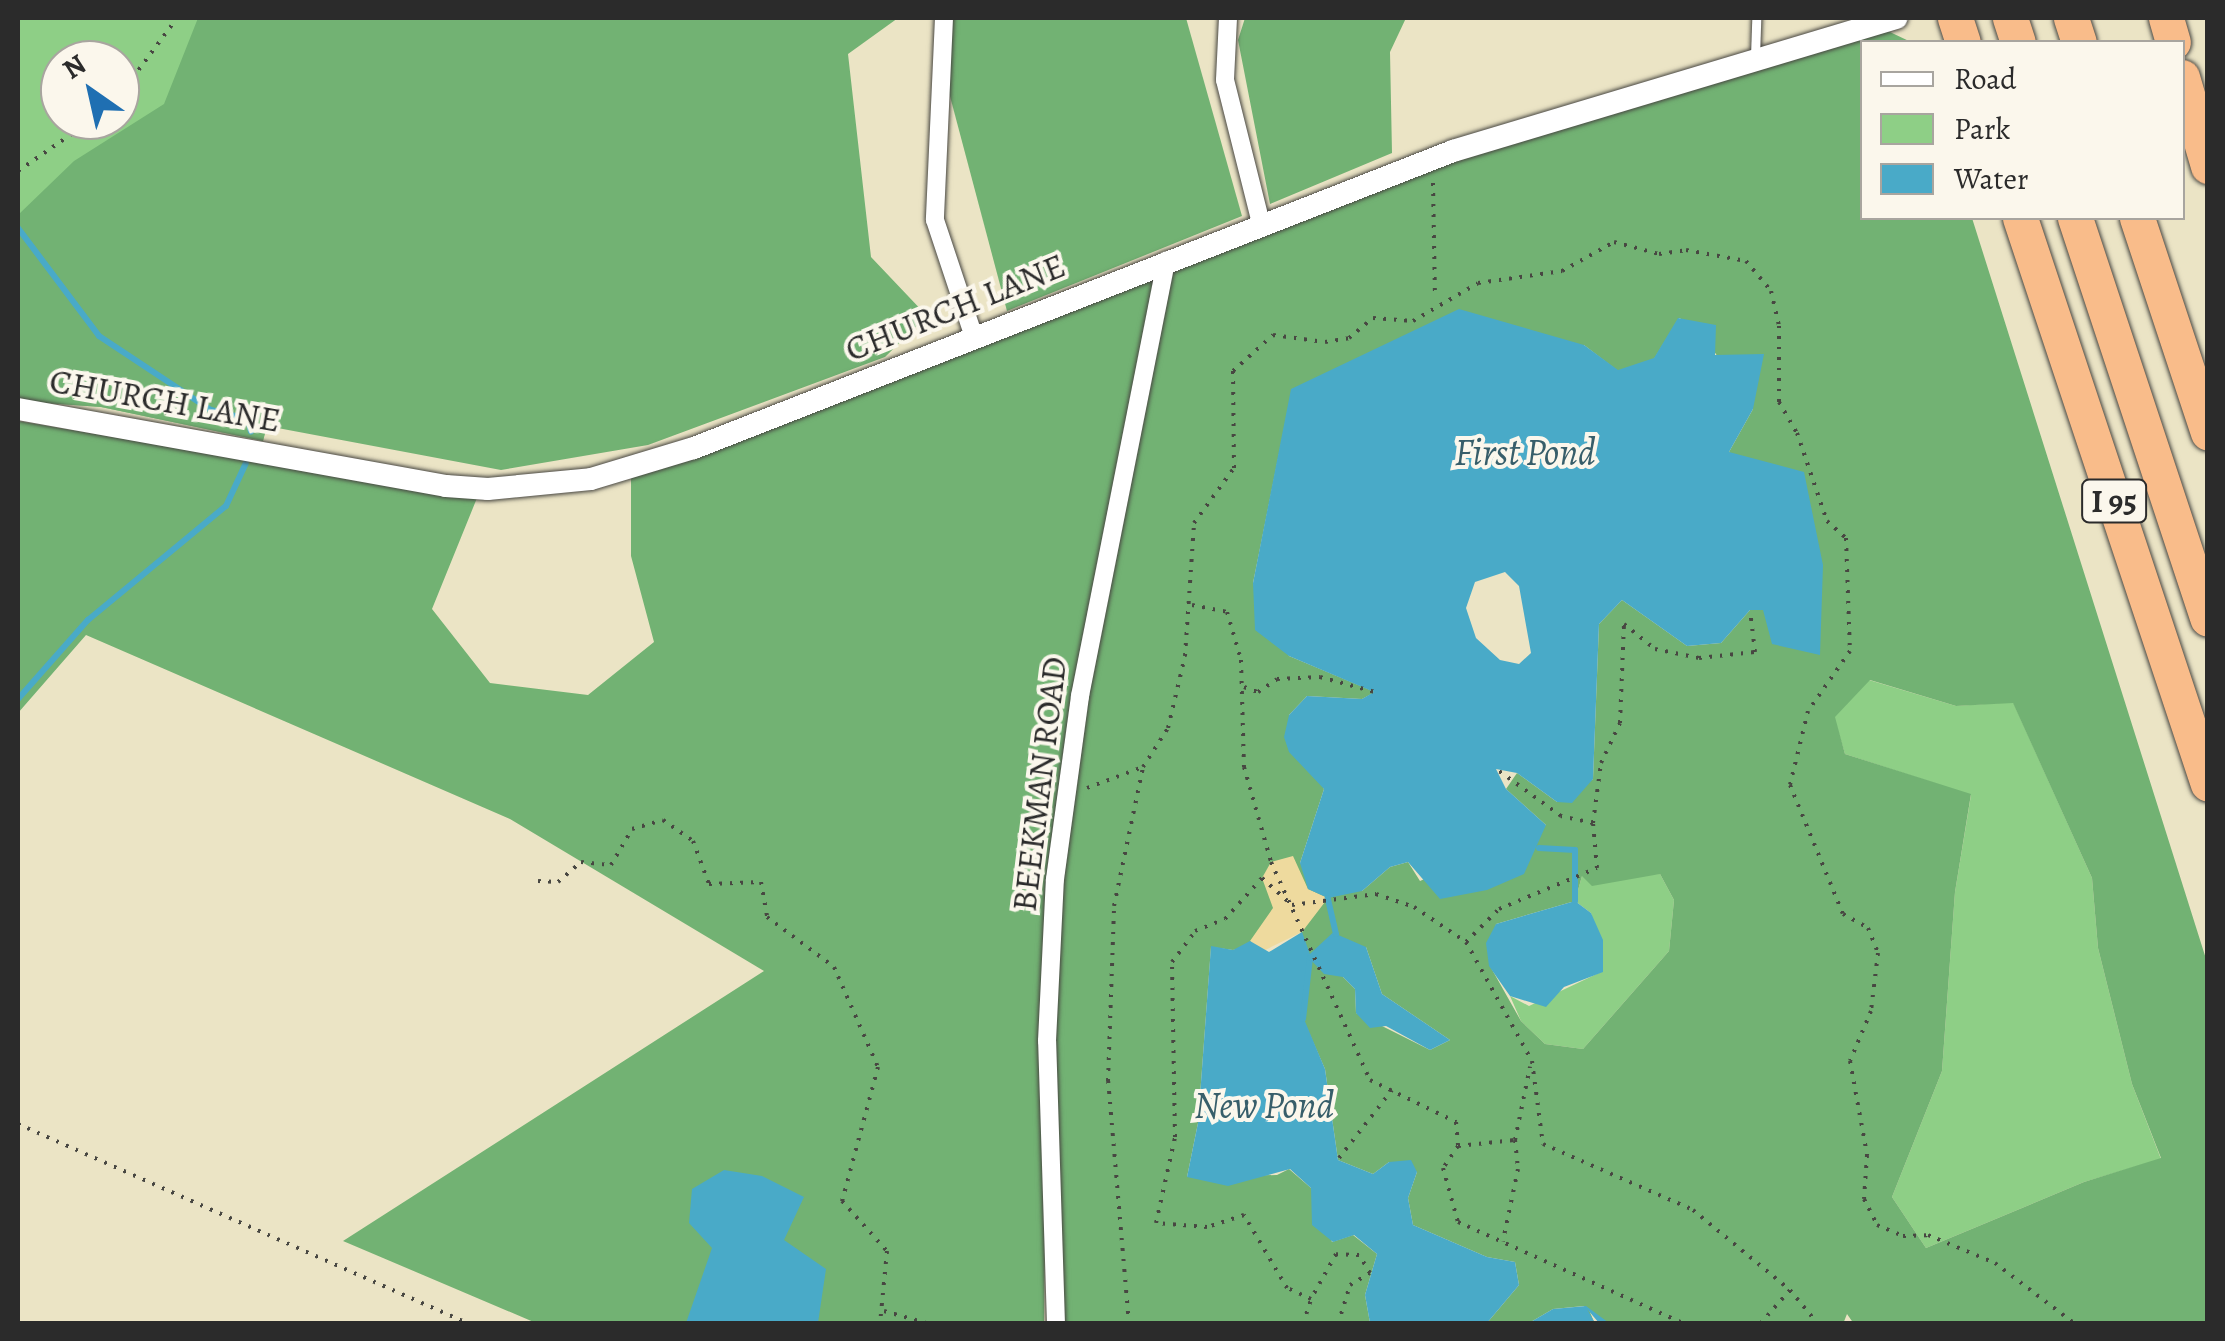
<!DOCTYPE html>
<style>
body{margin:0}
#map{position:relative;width:2225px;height:1341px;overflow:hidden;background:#ebe4c5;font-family:Alegreya,serif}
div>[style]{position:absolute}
.green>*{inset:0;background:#8ecf86}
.forest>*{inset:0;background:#72b273}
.sand>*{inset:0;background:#eeda9e}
.water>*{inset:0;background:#49aac8}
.stream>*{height:6px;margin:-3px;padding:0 3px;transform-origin:3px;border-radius:3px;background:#49aac8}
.path>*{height:4px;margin-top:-2px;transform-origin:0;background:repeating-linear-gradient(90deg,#484742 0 2.5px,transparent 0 10.5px)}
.roads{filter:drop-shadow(0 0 2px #484742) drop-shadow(0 0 2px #484742)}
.service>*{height:9px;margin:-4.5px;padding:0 4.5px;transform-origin:4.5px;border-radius:4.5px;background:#fff}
.minor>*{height:18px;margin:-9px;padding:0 9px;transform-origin:9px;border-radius:9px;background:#fff}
.tertiary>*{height:22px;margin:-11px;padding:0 11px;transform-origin:11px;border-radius:11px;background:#fff}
.motorway>*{height:35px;margin:-17.5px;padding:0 17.5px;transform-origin:17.5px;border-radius:17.5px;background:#f9bc8a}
span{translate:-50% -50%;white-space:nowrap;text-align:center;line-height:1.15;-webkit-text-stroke:8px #fbf7ec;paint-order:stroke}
.shield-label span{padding:2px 8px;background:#fbf7ec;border:2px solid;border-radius:8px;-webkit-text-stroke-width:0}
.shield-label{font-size:32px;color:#2b2b2b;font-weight:700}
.street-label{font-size:35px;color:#2b2b2b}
.water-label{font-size:38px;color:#375e6a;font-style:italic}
.frame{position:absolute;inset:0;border:20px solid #2b2b2b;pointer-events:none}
.legend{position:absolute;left:1860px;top:40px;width:325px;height:180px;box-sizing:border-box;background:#fbf7ec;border:2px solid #a8a59f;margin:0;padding:12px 18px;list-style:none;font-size:30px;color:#2b2b2b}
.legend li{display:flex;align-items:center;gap:20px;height:50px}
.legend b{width:50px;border:2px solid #a8a59f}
.north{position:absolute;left:40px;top:40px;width:100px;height:100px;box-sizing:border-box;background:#fbf7ec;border:2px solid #a8a59f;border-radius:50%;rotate:326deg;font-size:28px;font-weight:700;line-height:40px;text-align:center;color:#2b2b2b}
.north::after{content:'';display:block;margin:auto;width:35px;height:45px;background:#1f6fb2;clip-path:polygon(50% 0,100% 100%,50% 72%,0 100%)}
</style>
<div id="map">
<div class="green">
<i style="clip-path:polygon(evenodd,18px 18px,360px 18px,263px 441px,101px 407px,18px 401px,18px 18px,60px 60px,120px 60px,120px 120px,60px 120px,60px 60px)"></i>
<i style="clip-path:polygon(1869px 680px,1956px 706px,2013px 702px,2092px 878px,2098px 948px,2132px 1084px,2161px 1159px,2084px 1182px,1926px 1248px,1892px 1197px,1942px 1071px,1955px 892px,1971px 795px,1845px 754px,1834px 717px)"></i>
<i style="clip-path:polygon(1660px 874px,1674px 900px,1669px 951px,1583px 1049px,1545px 1044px,1521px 1021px,1510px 996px,1529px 1006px,1603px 971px,1591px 913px,1575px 901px,1582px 876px)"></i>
</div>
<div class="forest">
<i style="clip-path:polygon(198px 18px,898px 18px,848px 54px,871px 257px,927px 316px,885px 357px,648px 445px,501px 470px,267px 426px,263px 441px,101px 407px,18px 401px,18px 215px,74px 161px,164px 104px)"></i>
<i style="clip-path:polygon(951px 18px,1186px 18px,1242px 216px,1007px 311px,947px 85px)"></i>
<i style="clip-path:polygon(1245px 18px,1406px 18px,1390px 52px,1392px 153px,1270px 204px,1238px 40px)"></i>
<i style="clip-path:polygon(evenodd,1873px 24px,1911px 42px,1862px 42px,1862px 218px,1972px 218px,2207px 962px,2207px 1323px,1854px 1324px,1847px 1314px,1843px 1324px,1609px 1324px,1589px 1310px,1595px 1324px,1584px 1306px,1553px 1309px,1529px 1323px,1487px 1323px,1519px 1285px,1515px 1262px,1487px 1257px,1413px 1225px,1408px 1198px,1417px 1172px,1389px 1162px,1373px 1174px,1338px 1160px,1325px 1069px,1303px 1019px,1310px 958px,1301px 932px,1233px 950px,1211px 947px,1198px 1123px,1187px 1177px,1277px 1175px,1289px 1169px,1311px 1188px,1332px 1242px,1353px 1235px,1377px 1254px,1365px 1295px,1370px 1323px,1056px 1323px,1047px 1068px,1044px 1323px,536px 1323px,343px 1241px,764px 971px,510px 819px,86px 635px,18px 713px,18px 421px,477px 498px,432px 609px,490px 683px,588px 695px,654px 642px,631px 556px,631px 470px,1334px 195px,1873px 24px,1679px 318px,1697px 326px,1753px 409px,1729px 452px,1764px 610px,1750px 610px,1721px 643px,1687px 646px,1622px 600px,1599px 624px,1593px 779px,1557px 802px,1517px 773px,1506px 789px,1546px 825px,1420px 881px,1408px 862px,1390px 867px,1362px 891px,1300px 863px,1324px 789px,1289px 715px,1307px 696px,1362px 699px,1375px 692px,1289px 656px,1253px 583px,1292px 389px,1584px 345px,1618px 371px,1654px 359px,1679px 318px,1873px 24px,1870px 680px,1956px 706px,2013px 703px,2092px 878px,2098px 948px,2132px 1084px,2161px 1158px,2084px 1182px,1926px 1248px,1892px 1197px,1942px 1071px,1955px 892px,1971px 794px,1845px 754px,1835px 717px,1870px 680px,1873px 24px,1660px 874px,1674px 900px,1669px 951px,1583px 1049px,1545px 1044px,1521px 1021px,1490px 966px,1496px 924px,1575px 901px,1582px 876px,1592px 886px,1660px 874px,1873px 24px,1366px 947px,1382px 994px,1450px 1040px,1430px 1050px,1356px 1013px,1355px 989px,1343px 977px,1366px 947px)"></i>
</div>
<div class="sand">
<i style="clip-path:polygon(1293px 856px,1308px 889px,1328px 898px,1302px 932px,1261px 952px,1250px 941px,1273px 908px,1262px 878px,1271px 862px)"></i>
</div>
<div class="water">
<i style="clip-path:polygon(evenodd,1459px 309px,1584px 345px,1618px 370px,1654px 358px,1678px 318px,1716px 325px,1715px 355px,1764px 354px,1753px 409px,1729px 452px,1804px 472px,1823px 565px,1820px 655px,1772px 644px,1763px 610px,1750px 610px,1721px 643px,1687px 646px,1622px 600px,1599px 624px,1593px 779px,1572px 803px,1557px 802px,1517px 773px,1496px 769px,1506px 789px,1546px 825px,1524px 874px,1487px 890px,1440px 899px,1408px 862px,1390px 867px,1362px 891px,1328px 898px,1308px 889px,1300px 863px,1324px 789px,1289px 752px,1284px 737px,1289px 715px,1307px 696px,1362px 699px,1374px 692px,1289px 656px,1255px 630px,1253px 583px,1291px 389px,1459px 309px,1505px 572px,1519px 586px,1531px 653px,1519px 664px,1500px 660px,1476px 638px,1466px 608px,1475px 582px,1505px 572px)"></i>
<i style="clip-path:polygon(1575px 901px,1591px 913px,1603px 940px,1603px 972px,1564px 987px,1546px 1007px,1510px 996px,1489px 966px,1486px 943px,1496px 924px)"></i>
<i style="clip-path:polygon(1302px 932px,1311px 957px,1336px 934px,1366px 947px,1382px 994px,1450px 1040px,1430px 1050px,1386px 1026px,1370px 1028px,1356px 1013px,1355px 989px,1343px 977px,1324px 974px,1310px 959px,1304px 1019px,1325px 1069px,1338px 1160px,1373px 1174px,1389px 1162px,1411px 1160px,1417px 1172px,1408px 1198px,1413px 1225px,1487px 1257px,1515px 1262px,1519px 1285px,1487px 1323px,1370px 1323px,1365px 1295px,1377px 1254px,1354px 1235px,1333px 1242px,1312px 1225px,1311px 1188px,1290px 1169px,1228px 1186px,1187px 1177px,1198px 1123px,1211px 946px,1233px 950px,1250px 941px,1269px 952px)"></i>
<i style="clip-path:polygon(724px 1170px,762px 1176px,804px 1197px,784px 1240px,826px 1269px,818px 1323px,686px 1323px,712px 1248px,689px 1223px,692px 1189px)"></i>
<i style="clip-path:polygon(1586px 1306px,1609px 1323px,1599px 1323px,1587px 1309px,1595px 1323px,1529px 1323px,1553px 1309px)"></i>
</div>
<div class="stream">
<i style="left:18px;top:228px;width:135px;rotate:53.1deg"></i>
<i style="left:99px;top:336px;width:134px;rotate:33.5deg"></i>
<i style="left:211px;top:410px;width:38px;rotate:14deg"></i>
<i style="left:248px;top:419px;width:13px;rotate:77deg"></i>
<i style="left:18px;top:699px;width:106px;rotate:-48.5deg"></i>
<i style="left:88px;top:620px;width:179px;rotate:-39.6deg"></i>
<i style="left:226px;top:506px;width:47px;rotate:-65.1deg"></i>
<i style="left:1539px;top:848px;width:36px;rotate:3deg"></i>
<i style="left:1575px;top:850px;width:51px;rotate:90deg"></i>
<i style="left:1303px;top:1019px;width:61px;rotate:-83.5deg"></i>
<i style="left:1310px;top:958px;width:35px;rotate:-43deg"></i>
<i style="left:1336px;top:934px;width:37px;rotate:-103deg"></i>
</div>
<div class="path">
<i style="left:120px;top:95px;width:96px;rotate:-53.5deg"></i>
<i style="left:18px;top:171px;width:90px;rotate:-34.6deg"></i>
<i style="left:1433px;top:183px;width:110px;rotate:89deg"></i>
<i style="left:1192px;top:605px;width:36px;rotate:11deg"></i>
<i style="left:1227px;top:612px;width:50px;rotate:73.7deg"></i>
<i style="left:1241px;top:660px;width:107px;rotate:88.4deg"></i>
<i style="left:1244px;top:767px;width:99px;rotate:74.1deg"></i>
<i style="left:1271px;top:862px;width:239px;rotate:65.6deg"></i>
<i style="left:1370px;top:1080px;width:96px;rotate:26deg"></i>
<i style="left:1456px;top:1122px;width:24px;rotate:85deg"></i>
<i style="left:1458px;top:1146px;width:27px;rotate:124deg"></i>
<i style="left:1443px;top:1168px;width:56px;rotate:74.5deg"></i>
<i style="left:1458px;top:1222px;width:249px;rotate:24.2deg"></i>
<i style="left:1244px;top:687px;width:15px;rotate:20deg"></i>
<i style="left:1258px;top:692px;width:23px;rotate:-34deg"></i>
<i style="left:1277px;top:679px;width:43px;rotate:-2.7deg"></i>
<i style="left:1320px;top:677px;width:57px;rotate:15.3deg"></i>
<i style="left:1087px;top:788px;width:60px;rotate:-20.6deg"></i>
<i style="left:1593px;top:823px;width:61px;rotate:-82.4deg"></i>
<i style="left:1601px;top:763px;width:44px;rotate:-64.6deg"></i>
<i style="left:1620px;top:723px;width:99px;rotate:-87.7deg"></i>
<i style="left:1624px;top:624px;width:40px;rotate:39deg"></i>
<i style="left:1655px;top:649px;width:45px;rotate:11.6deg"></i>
<i style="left:1699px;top:658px;width:56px;rotate:-6.1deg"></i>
<i style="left:1755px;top:652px;width:42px;rotate:-96.8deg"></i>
<i style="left:538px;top:881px;width:20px;rotate:3deg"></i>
<i style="left:558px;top:882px;width:30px;rotate:-41deg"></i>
<i style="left:581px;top:862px;width:30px;rotate:6deg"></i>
<i style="left:611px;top:865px;width:42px;rotate:-59.7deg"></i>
<i style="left:632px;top:829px;width:32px;rotate:-16deg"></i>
<i style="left:663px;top:820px;width:37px;rotate:35deg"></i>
<i style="left:693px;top:841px;width:46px;rotate:69.6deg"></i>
<i style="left:709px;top:884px;width:52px;rotate:-2.2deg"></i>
<i style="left:761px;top:882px;width:36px;rotate:80deg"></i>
<i style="left:767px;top:917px;width:84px;rotate:36.7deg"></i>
<i style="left:834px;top:967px;width:109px;rotate:66.3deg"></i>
<i style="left:878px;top:1067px;width:139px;rotate:105deg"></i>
<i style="left:842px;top:1201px;width:67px;rotate:48deg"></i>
<i style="left:887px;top:1251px;width:73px;rotate:95.5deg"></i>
<i style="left:1466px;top:942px;width:136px;rotate:61deg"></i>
<i style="left:1532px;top:1061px;width:84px;rotate:82.5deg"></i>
<i style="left:1543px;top:1144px;width:164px;rotate:23.7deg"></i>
<i style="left:1693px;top:1210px;width:126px;rotate:39.5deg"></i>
<i style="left:1790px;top:1290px;width:45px;rotate:131.4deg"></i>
<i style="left:18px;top:1124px;width:494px;rotate:23.9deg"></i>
<i style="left:1515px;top:1140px;width:75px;rotate:-78.4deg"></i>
<i style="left:1458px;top:1146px;width:57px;rotate:-6deg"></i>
<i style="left:1515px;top:1140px;width:29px;rotate:84deg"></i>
<i style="left:1518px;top:1169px;width:74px;rotate:101.8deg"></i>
<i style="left:1339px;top:1158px;width:86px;rotate:-52.1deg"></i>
<i style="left:1790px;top:1290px;width:44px;rotate:50.5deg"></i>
<i style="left:884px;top:1311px;width:48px;rotate:15.8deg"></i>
<i style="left:1129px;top:1324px;width:244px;rotate:-94.9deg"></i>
<i style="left:1108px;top:1081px;width:175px;rotate:-88deg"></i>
<i style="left:1114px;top:906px;width:142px;rotate:-78.2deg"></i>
<i style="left:1143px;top:767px;width:46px;rotate:-57.3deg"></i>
<i style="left:1168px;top:728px;width:74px;rotate:-76.7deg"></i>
<i style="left:1185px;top:656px;width:133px;rotate:-86.1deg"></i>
<i style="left:1194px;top:523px;width:68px;rotate:-54deg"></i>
<i style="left:1234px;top:468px;width:97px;rotate:-90.6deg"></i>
<i style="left:1233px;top:371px;width:54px;rotate:-42deg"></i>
<i style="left:1273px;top:335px;width:52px;rotate:7.7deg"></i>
<i style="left:1325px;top:342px;width:24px;rotate:-9deg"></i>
<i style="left:1349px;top:338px;width:31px;rotate:-40deg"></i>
<i style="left:1373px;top:318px;width:40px;rotate:4.3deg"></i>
<i style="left:1413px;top:321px;width:75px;rotate:-30.3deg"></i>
<i style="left:1478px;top:283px;width:85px;rotate:-8.1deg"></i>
<i style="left:1562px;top:271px;width:60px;rotate:-29.1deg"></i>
<i style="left:1614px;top:242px;width:47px;rotate:14.9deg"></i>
<i style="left:1659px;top:254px;width:27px;rotate:-8deg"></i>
<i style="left:1686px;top:250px;width:61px;rotate:10.4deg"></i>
<i style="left:1746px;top:261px;width:39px;rotate:50deg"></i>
<i style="left:1771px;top:291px;width:36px;rotate:77deg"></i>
<i style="left:1779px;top:326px;width:76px;rotate:90deg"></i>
<i style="left:1779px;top:402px;width:36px;rotate:60deg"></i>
<i style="left:1797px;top:433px;width:93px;rotate:71.2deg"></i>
<i style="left:1827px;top:521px;width:25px;rotate:42deg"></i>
<i style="left:1846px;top:538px;width:113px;rotate:88deg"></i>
<i style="left:1850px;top:651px;width:73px;rotate:125deg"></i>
<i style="left:1808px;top:711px;width:76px;rotate:103.7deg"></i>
<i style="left:1790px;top:785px;width:139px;rotate:67.7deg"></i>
<i style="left:1843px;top:914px;width:29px;rotate:29deg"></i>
<i style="left:1868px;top:928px;width:27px;rotate:68deg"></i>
<i style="left:1878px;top:953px;width:58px;rotate:96.9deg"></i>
<i style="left:1871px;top:1011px;width:54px;rotate:112.8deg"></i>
<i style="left:1850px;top:1061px;width:96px;rotate:79.7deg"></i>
<i style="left:1867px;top:1155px;width:44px;rotate:93.9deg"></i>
<i style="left:1864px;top:1199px;width:29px;rotate:63deg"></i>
<i style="left:1877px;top:1225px;width:28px;rotate:23deg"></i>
<i style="left:1903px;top:1236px;width:25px;rotate:-2deg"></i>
<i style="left:1928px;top:1235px;width:73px;rotate:22.7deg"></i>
<i style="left:1995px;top:1263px;width:101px;rotate:37.3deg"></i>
<i style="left:1303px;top:1324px;width:26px;rotate:-72deg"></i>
<i style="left:1338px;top:1324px;width:41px;rotate:-72.9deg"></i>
<i style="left:1350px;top:1285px;width:23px;rotate:-31deg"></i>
<i style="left:1370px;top:1273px;width:21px;rotate:-121deg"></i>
<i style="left:1359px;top:1255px;width:23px;rotate:-178deg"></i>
<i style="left:1336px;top:1254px;width:51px;rotate:119.1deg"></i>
<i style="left:1311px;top:1299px;width:26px;rotate:-155deg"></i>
<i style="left:1287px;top:1288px;width:85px;rotate:-120.5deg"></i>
<i style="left:1244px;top:1215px;width:39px;rotate:162deg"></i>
<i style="left:1207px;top:1227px;width:51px;rotate:-175.5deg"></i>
<i style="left:1156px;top:1223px;width:88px;rotate:-77.5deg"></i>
<i style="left:1175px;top:1137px;width:175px;rotate:-91deg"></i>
<i style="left:1172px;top:962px;width:39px;rotate:-53deg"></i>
<i style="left:1195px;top:931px;width:32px;rotate:-22deg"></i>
<i style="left:1225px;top:919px;width:55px;rotate:-47.9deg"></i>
<i style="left:1262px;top:878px;width:40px;rotate:42deg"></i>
<i style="left:1292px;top:905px;width:85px;rotate:-7.5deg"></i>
<i style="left:1376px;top:894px;width:40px;rotate:18.9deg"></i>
<i style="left:1414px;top:907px;width:63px;rotate:33.9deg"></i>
<i style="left:1466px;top:942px;width:47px;rotate:-45deg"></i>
<i style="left:1499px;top:909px;width:106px;rotate:-22.7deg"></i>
<i style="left:1597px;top:868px;width:45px;rotate:-95.1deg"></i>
<i style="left:1593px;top:823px;width:33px;rotate:-168deg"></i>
<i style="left:1561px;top:816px;width:82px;rotate:-144deg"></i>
</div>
<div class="roads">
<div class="service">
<i style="left:1755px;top:56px;width:38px;rotate:-88deg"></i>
</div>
<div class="minor">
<i style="left:944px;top:18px;width:202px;rotate:92.6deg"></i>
<i style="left:935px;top:220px;width:123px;rotate:71.6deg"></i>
<i style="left:1228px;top:18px;width:62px;rotate:92.8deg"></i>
<i style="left:1225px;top:80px;width:147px;rotate:75.9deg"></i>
<i style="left:1056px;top:1324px;width:283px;rotate:-91.8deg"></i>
<i style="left:1047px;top:1041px;width:162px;rotate:-87.2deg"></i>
<i style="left:1055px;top:879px;width:185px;rotate:-82.2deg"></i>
<i style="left:1080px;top:696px;width:444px;rotate:-78.8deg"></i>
</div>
<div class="tertiary">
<i style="left:18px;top:409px;width:435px;rotate:10.2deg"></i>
<i style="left:446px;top:486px;width:42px;rotate:4.1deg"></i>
<i style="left:488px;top:489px;width:103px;rotate:-5.5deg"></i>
<i style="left:591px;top:479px;width:108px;rotate:-16.8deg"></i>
<i style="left:694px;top:448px;width:815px;rotate:-21.37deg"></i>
<i style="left:1453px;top:151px;width:463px;rotate:-16.7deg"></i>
</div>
<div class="motorway">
<i style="left:1955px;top:18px;width:25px;rotate:72deg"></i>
<i style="left:2010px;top:18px;width:25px;rotate:72deg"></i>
<i style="left:2071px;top:18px;width:25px;rotate:72deg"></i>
<i style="left:2166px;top:18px;width:25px;rotate:74deg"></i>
<i style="left:2182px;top:77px;width:93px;rotate:73.7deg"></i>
<i style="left:2020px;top:218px;width:596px;rotate:71.63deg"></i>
<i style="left:2075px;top:218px;width:422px;rotate:71.7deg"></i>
<i style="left:2137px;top:218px;width:226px;rotate:71.7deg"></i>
</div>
</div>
<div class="shield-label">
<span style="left:2114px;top:501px">I 95</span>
</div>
<div class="street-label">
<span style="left:955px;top:307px;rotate:-22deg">CHURCH LANE</span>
<span style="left:165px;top:400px;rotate:10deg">CHURCH LANE</span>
<span style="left:1039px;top:784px;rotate:-83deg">BEEKMAN ROAD</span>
</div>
<div class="water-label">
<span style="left:1525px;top:453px">First Pond</span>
<span style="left:1264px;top:1106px">New Pond</span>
</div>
<div class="frame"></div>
<ul class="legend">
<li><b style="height:12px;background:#fff"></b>Road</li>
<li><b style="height:28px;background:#8ecf86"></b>Park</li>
<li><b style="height:28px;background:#49aac8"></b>Water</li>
</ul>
<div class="north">N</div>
</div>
